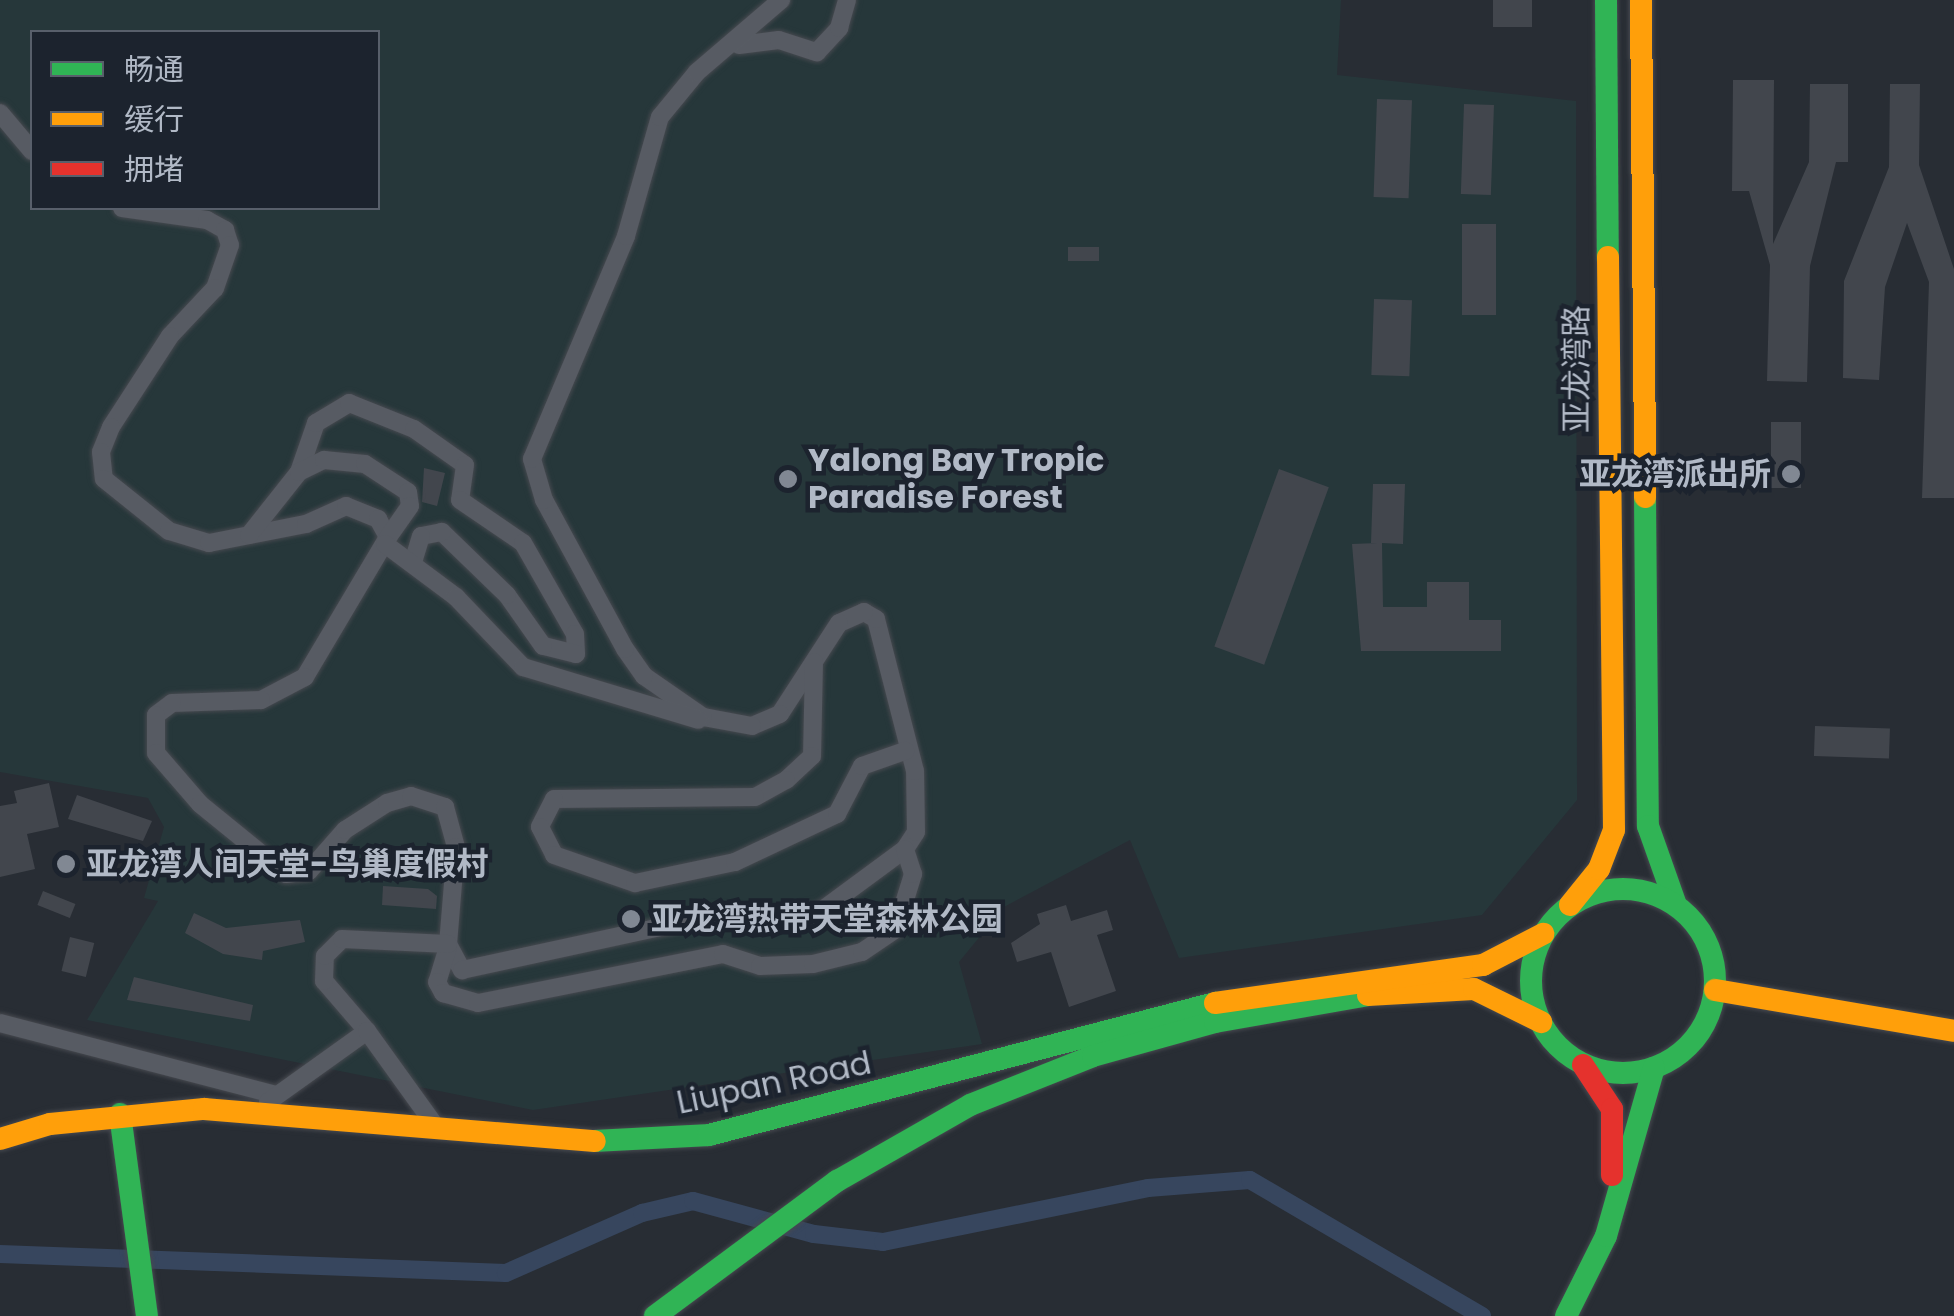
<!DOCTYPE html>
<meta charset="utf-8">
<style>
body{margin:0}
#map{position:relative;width:1954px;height:1316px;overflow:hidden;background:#282d34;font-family:Poppins,"Noto Sans SC",sans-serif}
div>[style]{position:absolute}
.green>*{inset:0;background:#26373a}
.canal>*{height:18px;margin:-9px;padding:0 9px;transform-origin:9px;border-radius:9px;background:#37465e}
.building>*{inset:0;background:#42464d;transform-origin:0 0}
.roads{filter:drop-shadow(0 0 2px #46494f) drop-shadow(0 0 2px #46494f)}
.street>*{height:18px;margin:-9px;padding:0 9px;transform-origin:9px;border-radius:9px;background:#575b63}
.fast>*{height:22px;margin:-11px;padding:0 11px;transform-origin:11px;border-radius:11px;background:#30b455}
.fast>.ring{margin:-11px;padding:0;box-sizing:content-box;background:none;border:22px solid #30b455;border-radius:50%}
.slow>*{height:22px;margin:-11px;padding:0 11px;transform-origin:11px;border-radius:11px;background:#ff9f0a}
.jam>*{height:22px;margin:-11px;padding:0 11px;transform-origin:11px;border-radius:11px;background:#e5322d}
.dots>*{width:28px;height:28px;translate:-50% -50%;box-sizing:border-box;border:5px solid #1c232e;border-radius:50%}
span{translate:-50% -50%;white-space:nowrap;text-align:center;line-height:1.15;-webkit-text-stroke:9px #1c232e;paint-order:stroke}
.street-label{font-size:32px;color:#b1b9c6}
.poi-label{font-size:32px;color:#b1b9c6;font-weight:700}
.left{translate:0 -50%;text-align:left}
.right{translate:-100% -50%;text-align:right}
.legend{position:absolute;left:30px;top:30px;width:350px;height:180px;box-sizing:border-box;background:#1c232e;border:2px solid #585f6b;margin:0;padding:12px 18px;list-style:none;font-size:30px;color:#b1b9c6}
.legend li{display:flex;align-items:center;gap:20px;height:50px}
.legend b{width:50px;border:2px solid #585f6b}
</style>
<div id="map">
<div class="green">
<i style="clip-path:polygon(evenodd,0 0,1341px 0,1337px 75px,1576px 101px,1577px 800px,1482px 915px,1179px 958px,1130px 840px,1004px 907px,959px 962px,982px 1044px,533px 1110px,87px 1020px,158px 901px,144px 898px,164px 827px,148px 798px,0 772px,0 0,32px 32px,378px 32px,378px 208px,32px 208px,32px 32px)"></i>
</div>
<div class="canal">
<i style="left:0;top:1254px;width:506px;rotate:2.15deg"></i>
<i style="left:506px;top:1273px;width:149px;rotate:-23.8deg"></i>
<i style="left:642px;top:1213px;width:52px;rotate:-13.2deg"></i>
<i style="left:693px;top:1201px;width:125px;rotate:15.3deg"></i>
<i style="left:814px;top:1234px;width:69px;rotate:6.6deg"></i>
<i style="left:883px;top:1242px;width:270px;rotate:-11.5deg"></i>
<i style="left:1148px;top:1188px;width:102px;rotate:-4.5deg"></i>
<i style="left:1250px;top:1180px;width:269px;rotate:30.4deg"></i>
</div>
<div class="building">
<i style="left:1493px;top:0;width:39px;height:27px"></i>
<i style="clip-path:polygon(1733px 80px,1774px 80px,1773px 244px,1809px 162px,1810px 84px,1848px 84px,1848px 162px,1836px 162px,1810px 266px,1807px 382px,1767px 381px,1770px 265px,1749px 191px,1732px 191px)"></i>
<i style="clip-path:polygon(1890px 84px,1920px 84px,1919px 165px,1954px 269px,1954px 498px,1922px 498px,1929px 282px,1907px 223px,1885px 287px,1879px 380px,1843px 378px,1844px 281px,1889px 167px)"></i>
<i style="left:1377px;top:99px;width:35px;height:98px;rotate:2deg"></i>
<i style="left:1464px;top:104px;width:30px;height:90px;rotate:2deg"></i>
<i style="left:1462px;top:224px;width:34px;height:91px"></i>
<i style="left:1068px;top:247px;width:31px;height:14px"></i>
<i style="left:1374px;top:299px;width:38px;height:76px;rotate:2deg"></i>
<i style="left:1771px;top:422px;width:30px;height:66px"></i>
<i style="clip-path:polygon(424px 468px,445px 473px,437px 506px,422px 502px)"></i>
<i style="left:1279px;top:469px;width:53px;height:189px;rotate:20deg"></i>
<i style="clip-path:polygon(1373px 484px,1405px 484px,1403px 544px,1382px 543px,1383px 607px,1427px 607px,1427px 582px,1469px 582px,1469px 620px,1501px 620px,1501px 651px,1361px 651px,1352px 544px,1378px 543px,1371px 543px)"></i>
<i style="left:1815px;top:726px;width:75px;height:30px;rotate:2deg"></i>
<i style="clip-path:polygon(49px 783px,59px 827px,27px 834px,35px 869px,0 877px,0 806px,17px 803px,14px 791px)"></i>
<i style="clip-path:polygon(77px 795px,152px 821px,143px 841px,68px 819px)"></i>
<i style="clip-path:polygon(383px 886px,428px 889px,437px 896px,436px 909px,382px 905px)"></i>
<i style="left:43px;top:891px;width:35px;height:15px;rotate:22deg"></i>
<i style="clip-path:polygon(1066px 905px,1071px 921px,1107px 910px,1113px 930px,1097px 935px,1116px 991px,1069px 1007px,1051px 952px,1017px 962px,1011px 943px,1040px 924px,1037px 914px)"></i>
<i style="clip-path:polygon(194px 913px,226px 928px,300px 920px,305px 942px,263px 951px,262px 960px,223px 954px,185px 933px)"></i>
<i style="left:70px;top:937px;width:25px;height:35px;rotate:14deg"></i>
<i style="clip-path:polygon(134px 977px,253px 1005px,250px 1021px,127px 1000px)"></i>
</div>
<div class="roads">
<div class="street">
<i style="left:739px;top:45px;width:40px;rotate:-7.1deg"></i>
<i style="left:779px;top:40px;width:40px;rotate:18deg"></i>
<i style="left:817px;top:52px;width:33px;rotate:-47deg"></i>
<i style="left:839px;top:28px;width:29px;rotate:-74deg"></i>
<i style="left:0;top:113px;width:50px;rotate:49.9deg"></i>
<i style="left:122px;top:208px;width:86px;rotate:8deg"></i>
<i style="left:207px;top:220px;width:21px;rotate:29deg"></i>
<i style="left:225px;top:230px;width:16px;rotate:72deg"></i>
<i style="left:230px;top:245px;width:46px;rotate:109.2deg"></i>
<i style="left:215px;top:288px;width:66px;rotate:133.2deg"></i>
<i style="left:170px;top:336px;width:108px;rotate:123deg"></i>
<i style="left:111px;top:427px;width:27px;rotate:112deg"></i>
<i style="left:101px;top:452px;width:27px;rotate:84deg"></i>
<i style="left:104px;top:479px;width:83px;rotate:38.7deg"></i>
<i style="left:169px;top:531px;width:42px;rotate:16.7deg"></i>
<i style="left:209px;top:543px;width:99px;rotate:-11.1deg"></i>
<i style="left:306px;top:524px;width:44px;rotate:-24.2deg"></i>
<i style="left:346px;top:506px;width:35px;rotate:22deg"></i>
<i style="left:378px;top:519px;width:21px;rotate:61deg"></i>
<i style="left:388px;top:537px;width:163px;rotate:120.7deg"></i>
<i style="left:305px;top:677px;width:50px;rotate:152.4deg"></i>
<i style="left:261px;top:700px;width:89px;rotate:178.1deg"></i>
<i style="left:172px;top:703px;width:20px;rotate:143deg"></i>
<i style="left:156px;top:715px;width:38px;rotate:90deg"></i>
<i style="left:156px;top:753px;width:67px;rotate:49.2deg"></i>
<i style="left:200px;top:804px;width:111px;rotate:39.1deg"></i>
<i style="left:286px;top:874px;width:23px;rotate:-7deg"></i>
<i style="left:309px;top:871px;width:55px;rotate:-48.7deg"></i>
<i style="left:345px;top:830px;width:50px;rotate:-32.7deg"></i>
<i style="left:387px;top:803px;width:25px;rotate:-16deg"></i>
<i style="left:411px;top:796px;width:36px;rotate:18deg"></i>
<i style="left:445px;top:807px;width:41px;rotate:74.6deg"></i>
<i style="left:456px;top:847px;width:97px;rotate:94.7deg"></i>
<i style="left:448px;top:944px;width:30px;rotate:62deg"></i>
<i style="left:462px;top:970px;width:260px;rotate:-12.2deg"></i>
<i style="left:716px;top:915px;width:61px;rotate:3.8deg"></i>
<i style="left:777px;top:919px;width:45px;rotate:-10.3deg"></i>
<i style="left:821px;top:911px;width:104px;rotate:-36.4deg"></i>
<i style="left:905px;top:849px;width:20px;rotate:-57deg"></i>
<i style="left:916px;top:832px;width:61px;rotate:-90.9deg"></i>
<i style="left:915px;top:771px;width:157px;rotate:-104.4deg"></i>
<i style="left:876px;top:619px;width:14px;rotate:-150deg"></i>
<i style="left:864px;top:612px;width:27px;rotate:156deg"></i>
<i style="left:839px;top:623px;width:108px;rotate:123deg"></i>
<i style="left:780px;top:714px;width:30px;rotate:157deg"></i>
<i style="left:752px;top:726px;width:50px;rotate:-169.6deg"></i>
<i style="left:703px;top:717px;width:72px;rotate:-145.2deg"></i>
<i style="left:644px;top:676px;width:33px;rotate:-125deg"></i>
<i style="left:625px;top:649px;width:170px;rotate:-118.5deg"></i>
<i style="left:544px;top:500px;width:43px;rotate:-106.3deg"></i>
<i style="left:532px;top:459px;width:242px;rotate:-67.1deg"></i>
<i style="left:626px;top:236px;width:124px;rotate:-74.1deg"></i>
<i style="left:660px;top:117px;width:58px;rotate:-50.6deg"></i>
<i style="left:697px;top:72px;width:111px;rotate:-40.6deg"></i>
<i style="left:299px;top:472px;width:52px;rotate:-70.9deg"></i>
<i style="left:316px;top:423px;width:39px;rotate:-31deg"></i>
<i style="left:349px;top:403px;width:70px;rotate:21.8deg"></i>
<i style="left:414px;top:429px;width:62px;rotate:35.2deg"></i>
<i style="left:465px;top:465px;width:35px;rotate:98deg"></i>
<i style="left:460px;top:500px;width:76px;rotate:34.3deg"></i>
<i style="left:523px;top:543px;width:105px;rotate:60.3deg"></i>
<i style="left:575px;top:634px;width:20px;rotate:87deg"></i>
<i style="left:576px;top:654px;width:34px;rotate:-166deg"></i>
<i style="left:543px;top:646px;width:62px;rotate:-125.2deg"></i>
<i style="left:507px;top:595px;width:91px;rotate:-135.9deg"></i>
<i style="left:442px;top:532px;width:21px;rotate:169deg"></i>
<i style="left:421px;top:536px;width:27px;rotate:107deg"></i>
<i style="left:249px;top:535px;width:80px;rotate:-51.6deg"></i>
<i style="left:299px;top:472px;width:28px;rotate:-26deg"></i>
<i style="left:324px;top:460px;width:41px;rotate:5.6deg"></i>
<i style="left:365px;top:464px;width:51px;rotate:33.1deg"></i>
<i style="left:408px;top:492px;width:14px;rotate:82deg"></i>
<i style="left:410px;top:506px;width:38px;rotate:125deg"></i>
<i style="left:385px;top:544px;width:89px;rotate:36.7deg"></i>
<i style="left:456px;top:597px;width:97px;rotate:46.3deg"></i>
<i style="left:523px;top:667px;width:183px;rotate:16.8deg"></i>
<i style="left:814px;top:662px;width:94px;rotate:91.2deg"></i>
<i style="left:812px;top:756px;width:35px;rotate:137deg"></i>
<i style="left:786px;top:780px;width:35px;rotate:151deg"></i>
<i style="left:755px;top:797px;width:201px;rotate:179.4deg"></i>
<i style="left:554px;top:799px;width:31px;rotate:117deg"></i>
<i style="left:540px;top:827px;width:31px;rotate:63deg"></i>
<i style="left:554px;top:855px;width:86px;rotate:19.1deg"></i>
<i style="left:635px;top:883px;width:102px;rotate:-11.9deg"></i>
<i style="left:735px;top:862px;width:113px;rotate:-25.2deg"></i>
<i style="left:837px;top:814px;width:54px;rotate:-62.5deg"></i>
<i style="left:862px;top:766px;width:46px;rotate:-19.2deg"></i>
<i style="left:448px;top:947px;width:37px;rotate:107deg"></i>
<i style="left:437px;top:982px;width:13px;rotate:61deg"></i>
<i style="left:443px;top:993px;width:36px;rotate:16deg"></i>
<i style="left:478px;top:1003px;width:250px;rotate:-11.3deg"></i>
<i style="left:723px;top:954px;width:39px;rotate:18deg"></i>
<i style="left:760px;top:966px;width:53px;rotate:-2.2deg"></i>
<i style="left:813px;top:964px;width:50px;rotate:-13.8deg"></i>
<i style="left:862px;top:952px;width:41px;rotate:-34.1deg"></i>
<i style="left:896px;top:929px;width:58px;rotate:-72.8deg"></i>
<i style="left:913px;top:874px;width:26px;rotate:-108deg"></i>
<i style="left:0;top:1023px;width:286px;rotate:14.6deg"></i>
<i style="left:367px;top:1031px;width:66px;rotate:-130.7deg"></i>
<i style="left:324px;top:981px;width:25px;rotate:-88deg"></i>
<i style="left:325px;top:956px;width:24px;rotate:-45deg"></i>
<i style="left:342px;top:939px;width:106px;rotate:2.7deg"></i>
<i style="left:268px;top:1102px;width:122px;rotate:-35.6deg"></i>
<i style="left:367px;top:1031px;width:118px;rotate:54.3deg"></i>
</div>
<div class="fast">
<i style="left:1606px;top:0;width:257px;rotate:89.6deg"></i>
<i style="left:1645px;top:497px;width:329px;rotate:89.5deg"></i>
<i style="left:1648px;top:826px;width:84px;rotate:70.5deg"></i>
<i class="ring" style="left:1531px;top:889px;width:162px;height:162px"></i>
<i style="left:120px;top:1114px;width:204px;rotate:82.4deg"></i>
<i style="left:595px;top:1141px;width:114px;rotate:-3deg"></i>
<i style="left:709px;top:1135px;width:523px;rotate:-14.62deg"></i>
<i style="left:655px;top:1316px;width:227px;rotate:-36.6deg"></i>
<i style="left:837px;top:1181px;width:153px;rotate:-29.7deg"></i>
<i style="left:970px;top:1105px;width:132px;rotate:-21.7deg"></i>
<i style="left:1093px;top:1056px;width:127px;rotate:-15.6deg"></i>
<i style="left:1215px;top:1022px;width:155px;rotate:-10deg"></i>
<i style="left:1566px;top:1316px;width:89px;rotate:-63.4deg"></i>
<i style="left:1606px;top:1236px;width:175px;rotate:-74.1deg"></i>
</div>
<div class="slow">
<i style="left:1641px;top:0;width:497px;rotate:89.5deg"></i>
<i style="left:1570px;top:905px;width:46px;rotate:-51.1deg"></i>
<i style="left:1599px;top:869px;width:42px;rotate:-69deg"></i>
<i style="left:1614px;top:830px;width:573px;rotate:-90.6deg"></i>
<i style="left:1715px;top:990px;width:242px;rotate:9.7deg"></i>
<i style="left:1368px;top:995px;width:106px;rotate:-3.2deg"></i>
<i style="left:1474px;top:989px;width:75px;rotate:26.2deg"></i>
<i style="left:1215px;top:1003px;width:271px;rotate:-8.1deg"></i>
<i style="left:1483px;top:965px;width:68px;rotate:-27.3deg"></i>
<i style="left:0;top:1139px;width:52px;rotate:-16.7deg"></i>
<i style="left:50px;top:1124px;width:155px;rotate:-5.6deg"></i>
<i style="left:204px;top:1109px;width:392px;rotate:4.7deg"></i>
</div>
<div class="jam">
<i style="left:1583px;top:1065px;width:53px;rotate:56.6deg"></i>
<i style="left:1612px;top:1109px;width:66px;rotate:90deg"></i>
</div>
</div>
<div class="dots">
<i style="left:1791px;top:474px;background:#818893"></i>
<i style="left:788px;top:479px;background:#818893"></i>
<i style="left:66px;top:864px;background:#818893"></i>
<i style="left:631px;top:919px;background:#818893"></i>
</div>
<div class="street-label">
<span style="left:1577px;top:369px;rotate:-90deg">亚龙湾路</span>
<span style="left:774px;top:1083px;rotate:-12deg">Liupan Road</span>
</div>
<div class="poi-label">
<span class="left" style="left:808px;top:479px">Yalong Bay Tropic<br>Paradise Forest</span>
<span class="right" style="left:1771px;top:474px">亚龙湾派出所</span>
<span class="left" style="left:86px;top:864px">亚龙湾人间天堂-鸟巢度假村</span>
<span class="left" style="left:651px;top:919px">亚龙湾热带天堂森林公园</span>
</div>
<ul class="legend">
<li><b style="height:12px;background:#30b455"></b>畅通</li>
<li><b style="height:12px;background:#ff9f0a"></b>缓行</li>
<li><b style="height:12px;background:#e5322d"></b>拥堵</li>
</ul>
</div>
